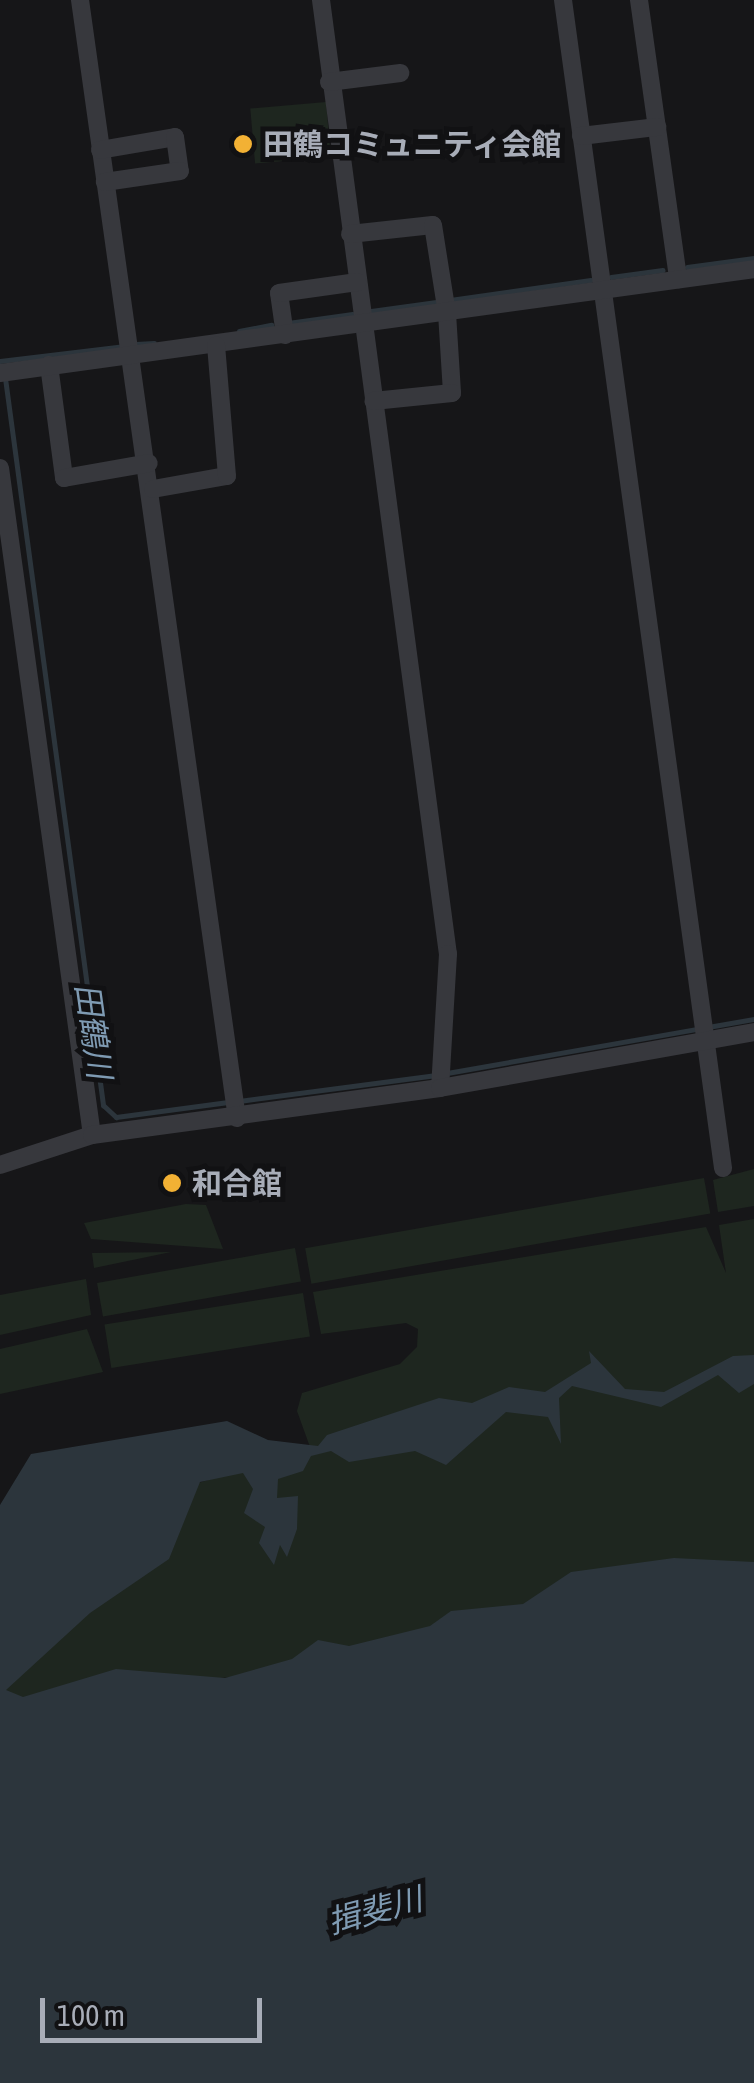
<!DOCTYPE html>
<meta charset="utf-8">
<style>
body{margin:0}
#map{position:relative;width:754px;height:2083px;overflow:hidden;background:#161618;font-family:"Asap Condensed","Noto Sans JP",sans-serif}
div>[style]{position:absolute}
.green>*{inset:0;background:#1e261f;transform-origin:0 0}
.water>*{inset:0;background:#2c353c}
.stream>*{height:5px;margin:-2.5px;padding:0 2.5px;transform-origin:2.5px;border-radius:2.5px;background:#2c353c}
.street>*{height:18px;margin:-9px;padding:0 9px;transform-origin:9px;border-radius:9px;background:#37383d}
.dots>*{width:28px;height:28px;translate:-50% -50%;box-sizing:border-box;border:5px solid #111113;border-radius:50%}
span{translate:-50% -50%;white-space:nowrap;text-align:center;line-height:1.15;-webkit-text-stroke:10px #111113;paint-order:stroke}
.poi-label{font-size:30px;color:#a8adb8;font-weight:700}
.left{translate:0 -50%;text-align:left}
.water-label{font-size:32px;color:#7f9bb3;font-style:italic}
.scale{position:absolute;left:40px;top:1998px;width:222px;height:45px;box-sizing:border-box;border:5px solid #a8adb8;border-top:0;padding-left:12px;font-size:30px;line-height:35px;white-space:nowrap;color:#a8adb8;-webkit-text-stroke:8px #111113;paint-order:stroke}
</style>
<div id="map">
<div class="green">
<i style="left:326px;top:102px;width:55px;height:76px;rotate:85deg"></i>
<i style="clip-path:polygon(754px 1169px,754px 1206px,718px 1212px,713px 1180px)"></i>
<i style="left:704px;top:1178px;width:36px;height:405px;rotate:80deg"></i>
<i style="clip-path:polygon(186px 1204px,206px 1205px,223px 1249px,91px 1239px,84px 1223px)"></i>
<i style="clip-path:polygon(754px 1219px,754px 1572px,302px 1670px,0 1700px,0 1602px,183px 1488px,310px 1447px,297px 1411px,302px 1393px,400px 1364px,417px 1347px,418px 1329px,406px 1323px,321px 1334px,313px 1292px,706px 1227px,726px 1273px,719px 1225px)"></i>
<i style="left:295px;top:1248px;width:34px;height:201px;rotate:80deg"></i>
<i style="clip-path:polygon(171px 1252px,94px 1268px,92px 1253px)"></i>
<i style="clip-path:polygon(86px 1279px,91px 1315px,0 1335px,0 1295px)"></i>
<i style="left:303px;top:1293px;width:44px;height:201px;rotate:81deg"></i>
<i style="clip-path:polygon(87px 1329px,103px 1372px,0 1394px,0 1349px)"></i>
</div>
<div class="water">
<i style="clip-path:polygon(589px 1351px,625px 1389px,664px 1392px,733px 1356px,754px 1355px,754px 1384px,739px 1393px,718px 1375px,661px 1407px,572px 1386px,559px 1398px,561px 1444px,548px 1417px,506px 1412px,446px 1465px,415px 1451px,349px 1462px,331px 1451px,311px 1456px,303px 1471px,278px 1479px,277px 1498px,298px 1496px,297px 1529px,287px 1557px,280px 1545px,274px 1565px,259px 1543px,265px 1527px,244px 1513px,253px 1489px,243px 1473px,200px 1482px,169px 1559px,90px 1613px,6px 1690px,23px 1697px,116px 1669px,225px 1678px,292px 1659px,318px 1640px,349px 1646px,430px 1626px,451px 1611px,523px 1604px,571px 1572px,674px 1558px,754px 1562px,754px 2083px,0 2083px,0 1505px,31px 1454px,227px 1421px,268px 1440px,318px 1446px,327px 1435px,439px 1398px,472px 1403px,509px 1387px,545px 1392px,591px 1363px)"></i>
</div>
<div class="stream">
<i style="left:687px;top:267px;width:68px;rotate:-7.7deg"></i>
<i style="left:611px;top:277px;width:52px;rotate:-7.7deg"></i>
<i style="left:450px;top:300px;width:142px;rotate:-8.1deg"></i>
<i style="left:371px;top:311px;width:66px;rotate:-7.9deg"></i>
<i style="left:288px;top:323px;width:65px;rotate:-8deg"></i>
<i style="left:239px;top:331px;width:33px;rotate:-11deg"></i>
<i style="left:136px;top:344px;width:18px;rotate:-3deg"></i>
<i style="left:0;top:361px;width:126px;rotate:-6.8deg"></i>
<i style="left:5px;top:378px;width:734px;rotate:82.32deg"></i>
<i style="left:103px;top:1105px;width:18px;rotate:43deg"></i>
<i style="left:116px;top:1117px;width:113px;rotate:-7.6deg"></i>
<i style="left:708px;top:1027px;width:47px;rotate:-9.9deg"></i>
<i style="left:447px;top:1073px;width:254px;rotate:-10deg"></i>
<i style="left:239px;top:1101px;width:199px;rotate:-7.5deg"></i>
</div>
<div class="street">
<i style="left:80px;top:0;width:1129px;rotate:82.01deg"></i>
<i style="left:321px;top:0;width:962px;rotate:82.42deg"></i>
<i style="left:448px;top:954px;width:134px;rotate:93.4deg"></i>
<i style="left:563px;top:0;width:1179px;rotate:82.2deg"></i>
<i style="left:639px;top:0;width:282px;rotate:82deg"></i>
<i style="left:329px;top:82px;width:72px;rotate:-7.2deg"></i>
<i style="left:581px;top:136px;width:77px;rotate:-6.8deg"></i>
<i style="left:100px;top:150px;width:76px;rotate:-9.8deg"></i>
<i style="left:175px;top:137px;width:34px;rotate:82deg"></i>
<i style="left:180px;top:171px;width:76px;rotate:171.7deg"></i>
<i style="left:350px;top:234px;width:83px;rotate:-6.2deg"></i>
<i style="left:433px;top:225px;width:89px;rotate:81deg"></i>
<i style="left:447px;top:313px;width:80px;rotate:86.4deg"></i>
<i style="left:452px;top:393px;width:79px;rotate:174.2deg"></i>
<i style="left:285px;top:335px;width:42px;rotate:-98.1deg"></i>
<i style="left:279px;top:293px;width:79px;rotate:-8deg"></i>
<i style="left:49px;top:365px;width:114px;rotate:82.4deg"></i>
<i style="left:64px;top:478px;width:86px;rotate:-10deg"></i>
<i style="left:0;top:373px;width:761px;rotate:-7.85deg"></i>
<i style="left:0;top:468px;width:673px;rotate:82.15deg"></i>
<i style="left:153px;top:489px;width:75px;rotate:-10deg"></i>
<i style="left:227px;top:476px;width:131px;rotate:-94.8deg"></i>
<i style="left:0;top:1165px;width:97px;rotate:-18.1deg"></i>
<i style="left:92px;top:1135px;width:351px;rotate:-7.7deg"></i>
<i style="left:440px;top:1088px;width:319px;rotate:-10.1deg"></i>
</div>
<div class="dots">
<i style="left:243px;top:144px;background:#f2b134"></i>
<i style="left:172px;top:1183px;background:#f2b134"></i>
</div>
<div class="poi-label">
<span class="left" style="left:263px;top:144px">田鶴コミュニティ会館</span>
<span class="left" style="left:192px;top:1183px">和合館</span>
</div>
<div class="water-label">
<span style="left:93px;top:1031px;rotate:82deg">田鶴川</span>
<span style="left:375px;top:1911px;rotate:-15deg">揖斐川</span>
</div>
<div class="scale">100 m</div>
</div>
